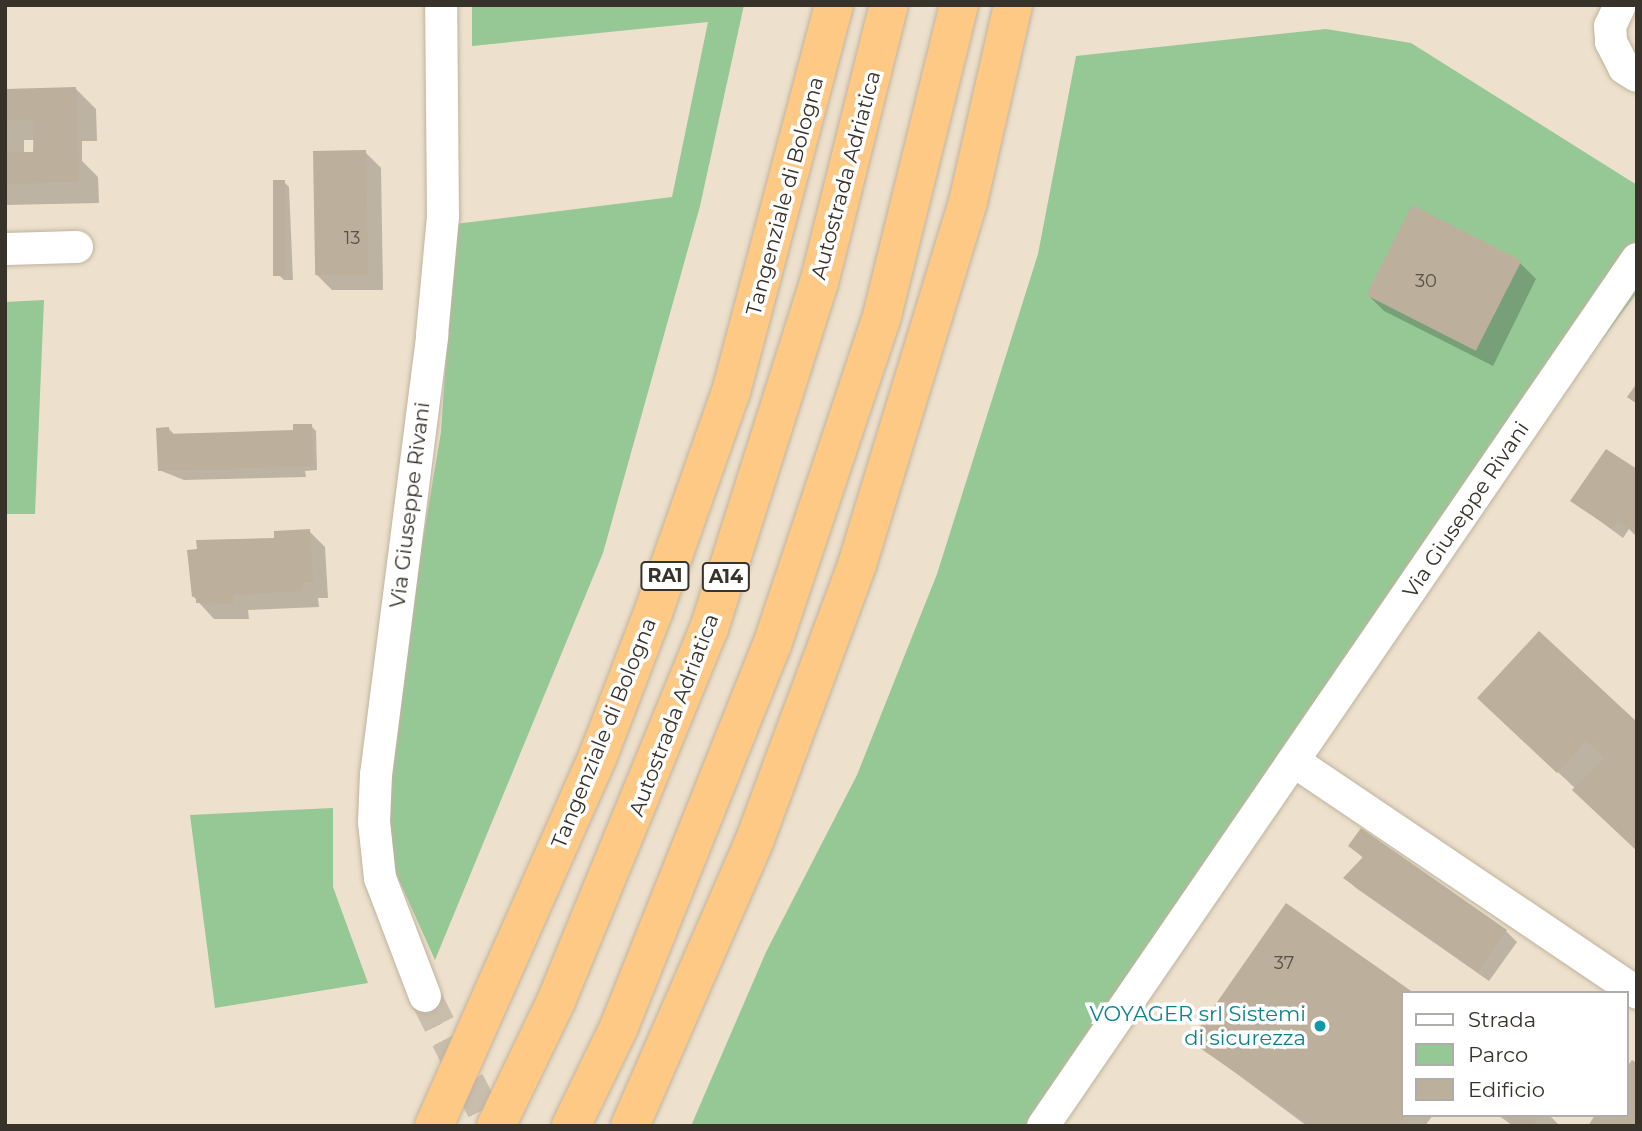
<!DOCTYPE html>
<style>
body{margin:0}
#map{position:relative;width:1642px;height:1131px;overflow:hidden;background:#ede0cc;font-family:Montserrat,sans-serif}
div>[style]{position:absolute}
.green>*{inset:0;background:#96c896}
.shadow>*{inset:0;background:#0003}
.building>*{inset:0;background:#bcaf9c;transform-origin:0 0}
.minor-tunnel>*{height:32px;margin-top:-16px;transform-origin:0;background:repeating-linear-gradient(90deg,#c9bdac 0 32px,transparent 0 48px)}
.roads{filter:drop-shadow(0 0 2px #bfb39f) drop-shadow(0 0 2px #bfb39f)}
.minor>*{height:32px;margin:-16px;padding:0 16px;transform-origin:16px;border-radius:16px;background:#fff}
.motorway>*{height:38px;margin:-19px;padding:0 19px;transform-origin:19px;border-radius:19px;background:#fec985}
.dots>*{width:19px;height:19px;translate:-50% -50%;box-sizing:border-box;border:4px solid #fff;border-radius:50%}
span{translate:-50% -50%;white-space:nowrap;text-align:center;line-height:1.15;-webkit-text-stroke:7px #fff;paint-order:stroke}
.number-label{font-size:18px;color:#585146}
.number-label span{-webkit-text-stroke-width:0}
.shield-label span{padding:2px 5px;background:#fff;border:2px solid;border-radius:5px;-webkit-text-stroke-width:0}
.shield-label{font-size:19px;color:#37322a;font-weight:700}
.street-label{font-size:21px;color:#37322a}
.culture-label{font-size:21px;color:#0d838f}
.right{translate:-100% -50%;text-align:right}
.frame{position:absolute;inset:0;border:7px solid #37322a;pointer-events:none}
.legend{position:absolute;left:1401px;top:991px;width:228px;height:126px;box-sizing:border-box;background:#fff;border:2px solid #afadaa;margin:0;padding:9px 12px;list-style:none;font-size:21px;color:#37322a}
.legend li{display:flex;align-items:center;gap:14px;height:35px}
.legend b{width:35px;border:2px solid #afadaa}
</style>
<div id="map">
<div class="green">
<i style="clip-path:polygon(472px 5px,744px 5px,700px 206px,603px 553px,435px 960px,390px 860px,390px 735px,441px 432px,455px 224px,672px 197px,708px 22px,472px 46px)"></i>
<i style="clip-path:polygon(1326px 29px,1411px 43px,1637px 185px,1637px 293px,1167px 924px,1028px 1126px,691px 1126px,766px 952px,857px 775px,937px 574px,1038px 254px,1076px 56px)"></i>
<i style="clip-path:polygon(44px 300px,35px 514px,5px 514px,5px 302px)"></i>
<i style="clip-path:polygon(333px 808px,333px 887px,368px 983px,215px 1008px,190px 815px)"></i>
</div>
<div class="shadow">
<i style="clip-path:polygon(evenodd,75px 88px,96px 109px,97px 141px,82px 141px,82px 161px,98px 177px,99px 203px,5px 205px,5px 90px,75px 88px,24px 140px,35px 140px,35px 154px,24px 154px,24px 140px)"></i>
<i style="clip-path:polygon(365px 152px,381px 168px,383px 290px,332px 290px,316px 274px)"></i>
<i style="clip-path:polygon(284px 182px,289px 187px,293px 280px,284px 280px,279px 275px)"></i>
<i style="clip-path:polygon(1413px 207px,1520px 263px,1536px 279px,1493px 366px,1384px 311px,1368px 295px)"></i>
<i style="clip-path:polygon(311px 426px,316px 431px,317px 470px,305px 471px,306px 477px,184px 480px,159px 470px,169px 429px,174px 434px,292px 432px)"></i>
<i style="clip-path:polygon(1637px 471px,1637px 537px,1629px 529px,1623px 538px,1573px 501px)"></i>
<i style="clip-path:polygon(309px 531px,325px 547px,328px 598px,318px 598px,319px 607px,248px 610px,249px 619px,214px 619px,193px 596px,273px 540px)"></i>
<i style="clip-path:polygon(1500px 718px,1637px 725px,1576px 789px)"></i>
<i style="clip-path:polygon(1351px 846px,1506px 931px,1517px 942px,1489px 981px,1356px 888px,1345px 878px,1364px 859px)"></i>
<i style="clip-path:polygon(1286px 906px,1402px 993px,1402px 1115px,1433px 1115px,1425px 1126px,1307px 1126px,1193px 1041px)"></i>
<i style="clip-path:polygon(1498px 1115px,1549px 1115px,1559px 1125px,1513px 1126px)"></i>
</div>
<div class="building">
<i style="clip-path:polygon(76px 87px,79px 182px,5px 184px,5px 152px,33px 152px,34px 120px,5px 120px,5px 89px)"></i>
<i style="left:366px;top:150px;width:124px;height:53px;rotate:89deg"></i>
<i style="left:273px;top:180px;width:12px;height:96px"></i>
<i style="left:1412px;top:205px;width:123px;height:101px;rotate:27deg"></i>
<i style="clip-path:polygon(1637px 383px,1637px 404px,1627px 397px)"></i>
<i style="clip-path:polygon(293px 424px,312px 424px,313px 466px,158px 471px,156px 428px,169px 427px,169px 434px,293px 430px)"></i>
<i style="clip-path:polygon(1606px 449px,1637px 469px,1637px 534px,1618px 521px,1612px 529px,1570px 501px)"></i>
<i style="clip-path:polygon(310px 529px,313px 582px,303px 583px,303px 591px,233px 595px,233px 604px,196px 603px,196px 596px,192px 597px,187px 550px,197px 549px,196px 540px,274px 538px,274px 531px)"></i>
<i style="clip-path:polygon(1539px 631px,1637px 722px,1637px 851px,1572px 790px,1604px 757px,1586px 741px,1557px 773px,1477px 698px)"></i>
<i style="clip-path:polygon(1361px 828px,1507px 930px,1478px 972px,1343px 878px,1363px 857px,1348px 846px)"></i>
<i style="clip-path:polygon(1286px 903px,1414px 993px,1402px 993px,1406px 1115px,1398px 1126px,1312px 1126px,1190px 1041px)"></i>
<i style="clip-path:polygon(1632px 1060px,1637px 1063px,1637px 1126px,1588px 1126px,1595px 1115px,1626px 1115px,1626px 1068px)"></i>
<i style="clip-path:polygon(1503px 1115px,1539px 1115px,1532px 1126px,1518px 1126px)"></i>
</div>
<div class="minor-tunnel">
<i style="left:425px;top:996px;width:146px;rotate:63.1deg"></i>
</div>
<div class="roads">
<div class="minor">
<i style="left:1620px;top:5px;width:23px;rotate:115deg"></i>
<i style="left:1610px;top:26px;width:16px;rotate:86deg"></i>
<i style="left:1611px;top:42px;width:29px;rotate:63deg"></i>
<i style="left:1624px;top:68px;width:15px;rotate:32deg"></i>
<i style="left:5px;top:249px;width:72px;rotate:-1.6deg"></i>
<i style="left:1295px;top:762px;width:413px;rotate:34deg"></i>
<i style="left:425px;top:996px;width:126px;rotate:-110.9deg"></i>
<i style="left:380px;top:878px;width:56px;rotate:-96.1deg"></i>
<i style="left:374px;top:822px;width:47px;rotate:-87.6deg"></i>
<i style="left:376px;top:775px;width:444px;rotate:-82.7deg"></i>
<i style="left:432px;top:335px;width:120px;rotate:-84.7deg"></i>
<i style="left:443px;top:216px;width:211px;rotate:-90.5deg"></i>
<i style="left:1043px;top:1126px;width:1051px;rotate:-55.58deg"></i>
</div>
<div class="motorway">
<i style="left:434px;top:1126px;width:405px;rotate:-66.1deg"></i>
<i style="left:598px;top:756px;width:153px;rotate:-69deg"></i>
<i style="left:653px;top:613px;width:234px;rotate:-70.6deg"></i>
<i style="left:731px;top:392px;width:400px;rotate:-75.1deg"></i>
<i style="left:496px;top:1126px;width:141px;rotate:-64.3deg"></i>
<i style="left:557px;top:999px;width:400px;rotate:-67.7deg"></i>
<i style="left:709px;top:629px;width:363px;rotate:-72.4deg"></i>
<i style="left:819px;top:283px;width:287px;rotate:-75.9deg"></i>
<i style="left:571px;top:1126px;width:110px;rotate:-64.1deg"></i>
<i style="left:619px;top:1027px;width:412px;rotate:-68.2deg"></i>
<i style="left:772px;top:645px;width:347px;rotate:-71.5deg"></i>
<i style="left:882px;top:316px;width:320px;rotate:-76.1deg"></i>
<i style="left:630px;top:1126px;width:310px;rotate:-66.4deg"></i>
<i style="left:754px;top:842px;width:296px;rotate:-69.6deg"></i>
<i style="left:857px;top:565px;width:380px;rotate:-73deg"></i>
<i style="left:968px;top:202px;width:202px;rotate:-77.1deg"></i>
</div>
</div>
<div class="dots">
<i style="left:1320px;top:1026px;background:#0f9aa8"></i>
</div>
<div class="number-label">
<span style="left:352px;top:238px">13</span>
<span style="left:1426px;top:281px">30</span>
<span style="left:1284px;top:963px">37</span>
</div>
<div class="shield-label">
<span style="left:665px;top:576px">RA1</span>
<span style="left:726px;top:577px">A14</span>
</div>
<div class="street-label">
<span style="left:846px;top:175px;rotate:-75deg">Autostrada Adriatica</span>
<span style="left:785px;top:196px;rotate:-75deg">Tangenziale di Bologna</span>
<span style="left:410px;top:505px;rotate:-83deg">Via Giuseppe Rivani</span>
<span style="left:1466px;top:510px;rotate:-56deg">Via Giuseppe Rivani</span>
<span style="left:674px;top:715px;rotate:-69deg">Autostrada Adriatica</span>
<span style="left:604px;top:733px;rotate:-68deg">Tangenziale di Bologna</span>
</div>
<div class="culture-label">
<span class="right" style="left:1306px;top:1026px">VOYAGER srl Sistemi<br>di sicurezza</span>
</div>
<div class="frame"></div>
<ul class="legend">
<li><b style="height:9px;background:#fff"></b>Strada</li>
<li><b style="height:19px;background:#96c896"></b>Parco</li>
<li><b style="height:19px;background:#bcaf9c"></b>Edificio</li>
</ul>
</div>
